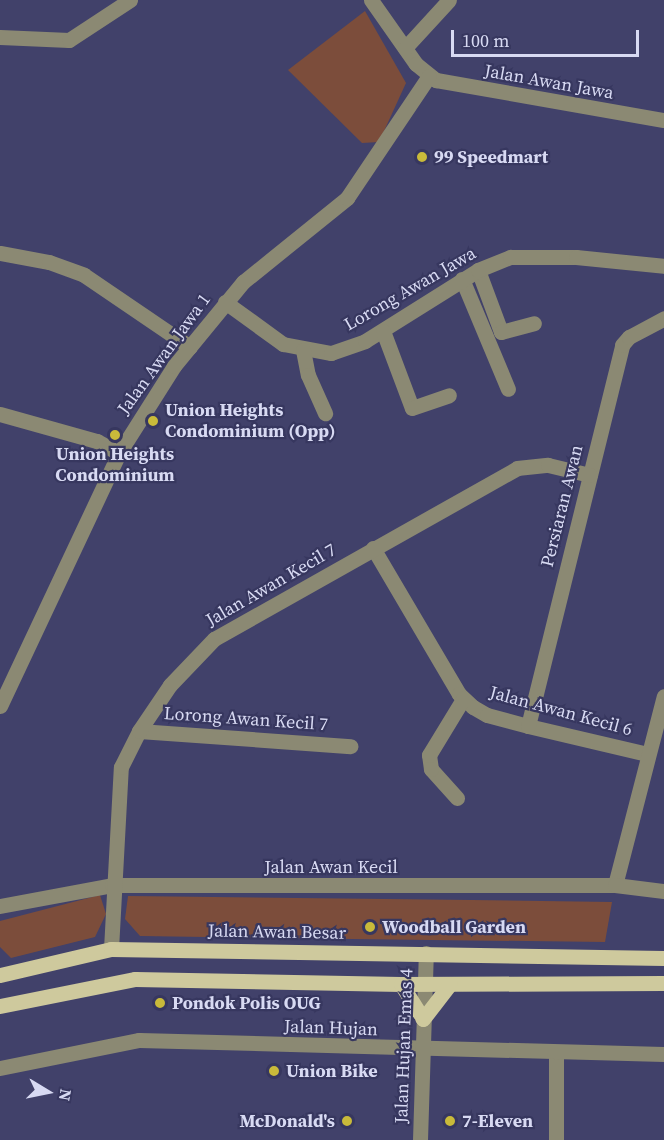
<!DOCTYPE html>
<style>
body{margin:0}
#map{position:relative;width:664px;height:1140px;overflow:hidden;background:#41416a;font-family:"Source Serif 4",serif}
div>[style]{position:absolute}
.green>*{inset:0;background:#7c4d3b}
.minor>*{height:15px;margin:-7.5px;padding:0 7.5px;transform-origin:7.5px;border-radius:7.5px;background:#8b8973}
.major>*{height:15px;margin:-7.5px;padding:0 7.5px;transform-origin:7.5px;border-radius:7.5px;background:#cec99d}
.dots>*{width:16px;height:16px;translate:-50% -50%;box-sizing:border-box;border:3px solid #37375f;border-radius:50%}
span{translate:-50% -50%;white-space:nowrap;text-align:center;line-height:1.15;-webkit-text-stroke:4.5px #37375f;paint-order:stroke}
.street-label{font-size:18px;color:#d8daf3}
.poi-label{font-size:18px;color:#d8daf3;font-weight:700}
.left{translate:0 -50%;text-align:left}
.right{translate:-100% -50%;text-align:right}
.north{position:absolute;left:18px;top:1062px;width:60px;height:60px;-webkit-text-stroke:4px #37375f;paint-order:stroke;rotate:100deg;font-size:16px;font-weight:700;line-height:24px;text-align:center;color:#d8daf3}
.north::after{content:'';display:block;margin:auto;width:21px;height:27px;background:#d8daf3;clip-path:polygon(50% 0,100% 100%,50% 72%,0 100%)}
.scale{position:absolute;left:451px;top:30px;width:188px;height:27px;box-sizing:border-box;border:3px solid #d8daf3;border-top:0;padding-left:8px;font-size:18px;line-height:21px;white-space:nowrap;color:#d8daf3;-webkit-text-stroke:4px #37375f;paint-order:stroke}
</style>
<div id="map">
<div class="green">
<i style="clip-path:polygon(365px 11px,406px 83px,379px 142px,362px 143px,288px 70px)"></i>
<i style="clip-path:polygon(100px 895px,106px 914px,95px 937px,11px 958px,0 947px,0 921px)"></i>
<i style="clip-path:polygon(128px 896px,472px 900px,612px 902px,605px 942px,351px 939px,140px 936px,125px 919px)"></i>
</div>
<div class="minor">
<i style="left:371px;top:0;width:78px;rotate:54.9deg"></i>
<i style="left:416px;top:64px;width:26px;rotate:39deg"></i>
<i style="left:436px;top:80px;width:231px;rotate:10deg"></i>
<i style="left:0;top:37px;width:69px;rotate:2.5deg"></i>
<i style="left:69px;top:40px;width:73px;rotate:-33.3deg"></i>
<i style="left:405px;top:48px;width:65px;rotate:-47.5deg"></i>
<i style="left:0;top:253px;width:50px;rotate:10.4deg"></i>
<i style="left:49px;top:262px;width:37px;rotate:20deg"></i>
<i style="left:84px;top:275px;width:128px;rotate:34.2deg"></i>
<i style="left:478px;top:270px;width:66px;rotate:69.6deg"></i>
<i style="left:501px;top:332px;width:34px;rotate:-15deg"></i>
<i style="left:462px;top:279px;width:119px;rotate:67.3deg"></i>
<i style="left:225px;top:302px;width:72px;rotate:35.9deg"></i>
<i style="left:283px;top:344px;width:49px;rotate:10.6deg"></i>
<i style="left:331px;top:353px;width:36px;rotate:-19deg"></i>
<i style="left:365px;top:341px;width:133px;rotate:-32.1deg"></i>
<i style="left:478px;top:270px;width:35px;rotate:-22deg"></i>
<i style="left:510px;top:257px;width:66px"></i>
<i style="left:576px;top:257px;width:88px;rotate:5.8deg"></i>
<i style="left:383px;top:331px;width:82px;rotate:69.4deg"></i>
<i style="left:412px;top:408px;width:39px;rotate:-19deg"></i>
<i style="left:303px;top:350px;width:25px;rotate:79deg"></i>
<i style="left:308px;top:375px;width:42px;rotate:65.9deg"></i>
<i style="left:0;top:414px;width:101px;rotate:15.6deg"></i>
<i style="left:97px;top:441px;width:25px;rotate:29deg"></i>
<i style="left:373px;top:548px;width:169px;rotate:59.5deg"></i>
<i style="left:459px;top:694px;width:19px;rotate:43deg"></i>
<i style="left:473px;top:707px;width:16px;rotate:30deg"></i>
<i style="left:487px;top:715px;width:42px;rotate:15deg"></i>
<i style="left:528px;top:726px;width:122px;rotate:13.2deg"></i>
<i style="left:0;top:706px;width:280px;rotate:-64.8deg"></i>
<i style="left:119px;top:453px;width:103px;rotate:-57.7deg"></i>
<i style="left:174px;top:366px;width:109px;rotate:-50.6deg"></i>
<i style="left:243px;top:282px;width:134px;rotate:-38.9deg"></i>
<i style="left:347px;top:198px;width:147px;rotate:-56.1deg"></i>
<i style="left:528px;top:726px;width:392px;rotate:-76.1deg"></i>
<i style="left:622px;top:345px;width:11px;rotate:-49deg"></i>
<i style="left:629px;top:337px;width:40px;rotate:-28deg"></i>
<i style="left:139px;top:731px;width:212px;rotate:4.1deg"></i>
<i style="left:457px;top:798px;width:39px;rotate:-132deg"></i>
<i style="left:431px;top:769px;width:14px;rotate:-98deg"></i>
<i style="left:429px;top:755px;width:66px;rotate:-58.7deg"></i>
<i style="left:615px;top:885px;width:195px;rotate:-75.5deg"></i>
<i style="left:0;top:906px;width:114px;rotate:-10.6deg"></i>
<i style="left:112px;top:885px;width:503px"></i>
<i style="left:615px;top:885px;width:49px;rotate:7deg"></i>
<i style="left:111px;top:949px;width:182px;rotate:-86.9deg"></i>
<i style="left:121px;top:767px;width:40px;rotate:-63.4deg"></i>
<i style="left:139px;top:731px;width:55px;rotate:-56deg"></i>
<i style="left:170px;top:685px;width:64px;rotate:-46.3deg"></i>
<i style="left:214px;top:639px;width:348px;rotate:-29.4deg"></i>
<i style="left:517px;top:468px;width:31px;rotate:-6deg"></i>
<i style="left:548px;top:465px;width:43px;rotate:13.4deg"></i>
<i style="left:556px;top:1052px;width:88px;rotate:90deg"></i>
<i style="left:0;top:1068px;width:142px;rotate:-11.4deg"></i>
<i style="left:139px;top:1040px;width:525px;rotate:1.53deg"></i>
<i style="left:420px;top:1140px;width:187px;rotate:-88.2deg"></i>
</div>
<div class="major">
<i style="left:0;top:975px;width:114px;rotate:-13.2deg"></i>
<i style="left:111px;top:949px;width:553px;rotate:0.93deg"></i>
<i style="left:401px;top:984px;width:41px;rotate:57.8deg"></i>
<i style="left:0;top:1006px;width:138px;rotate:-11.3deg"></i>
<i style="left:135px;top:979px;width:266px;rotate:1.1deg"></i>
<i style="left:401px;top:984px;width:263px;rotate:-0.2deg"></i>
<i style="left:423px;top:1019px;width:44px;rotate:-52.4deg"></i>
</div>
<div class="dots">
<i style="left:422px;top:157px;background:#c9ba3a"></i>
<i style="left:153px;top:421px;background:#c9ba3a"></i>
<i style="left:115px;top:435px;background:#c9ba3a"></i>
<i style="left:370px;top:927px;background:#c9ba3a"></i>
<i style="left:160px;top:1003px;background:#c9ba3a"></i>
<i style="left:274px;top:1071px;background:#c9ba3a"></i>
<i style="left:347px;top:1121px;background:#c9ba3a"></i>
<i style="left:450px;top:1121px;background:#c9ba3a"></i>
</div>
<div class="street-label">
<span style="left:549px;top:82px;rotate:10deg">Jalan Awan Jawa</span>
<span style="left:410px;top:289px;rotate:-30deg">Lorong Awan Jawa</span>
<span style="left:164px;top:354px;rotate:-54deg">Jalan Awan Jawa 1</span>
<span style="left:562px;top:506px;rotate:-76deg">Persiaran Awan</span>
<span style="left:271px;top:585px;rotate:-30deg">Jalan Awan Kecil 7</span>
<span style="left:561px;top:711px;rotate:15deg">Jalan Awan Kecil 6</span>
<span style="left:246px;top:719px;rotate:4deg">Lorong Awan Kecil 7</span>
<span style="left:331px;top:867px">Jalan Awan Kecil</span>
<span style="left:277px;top:932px;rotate:1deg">Jalan Awan Besar</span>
<span style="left:331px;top:1028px;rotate:2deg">Jalan Hujan</span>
<span style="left:404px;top:1046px;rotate:-88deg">Jalan Hujan Emas 4</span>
</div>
<div class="poi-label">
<span class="left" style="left:434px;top:157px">99 Speedmart</span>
<span class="left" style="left:165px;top:421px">Union Heights<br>Condominium (Opp)</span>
<span style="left:115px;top:465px">Union Heights<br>Condominium</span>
<span class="left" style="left:382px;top:927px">Woodball Garden</span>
<span class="left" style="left:172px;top:1003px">Pondok Polis OUG</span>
<span class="left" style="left:286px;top:1071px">Union Bike</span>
<span class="right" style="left:335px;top:1121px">McDonald's</span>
<span class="left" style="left:462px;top:1121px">7-Eleven</span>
</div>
<div class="north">N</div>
<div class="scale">100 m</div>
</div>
